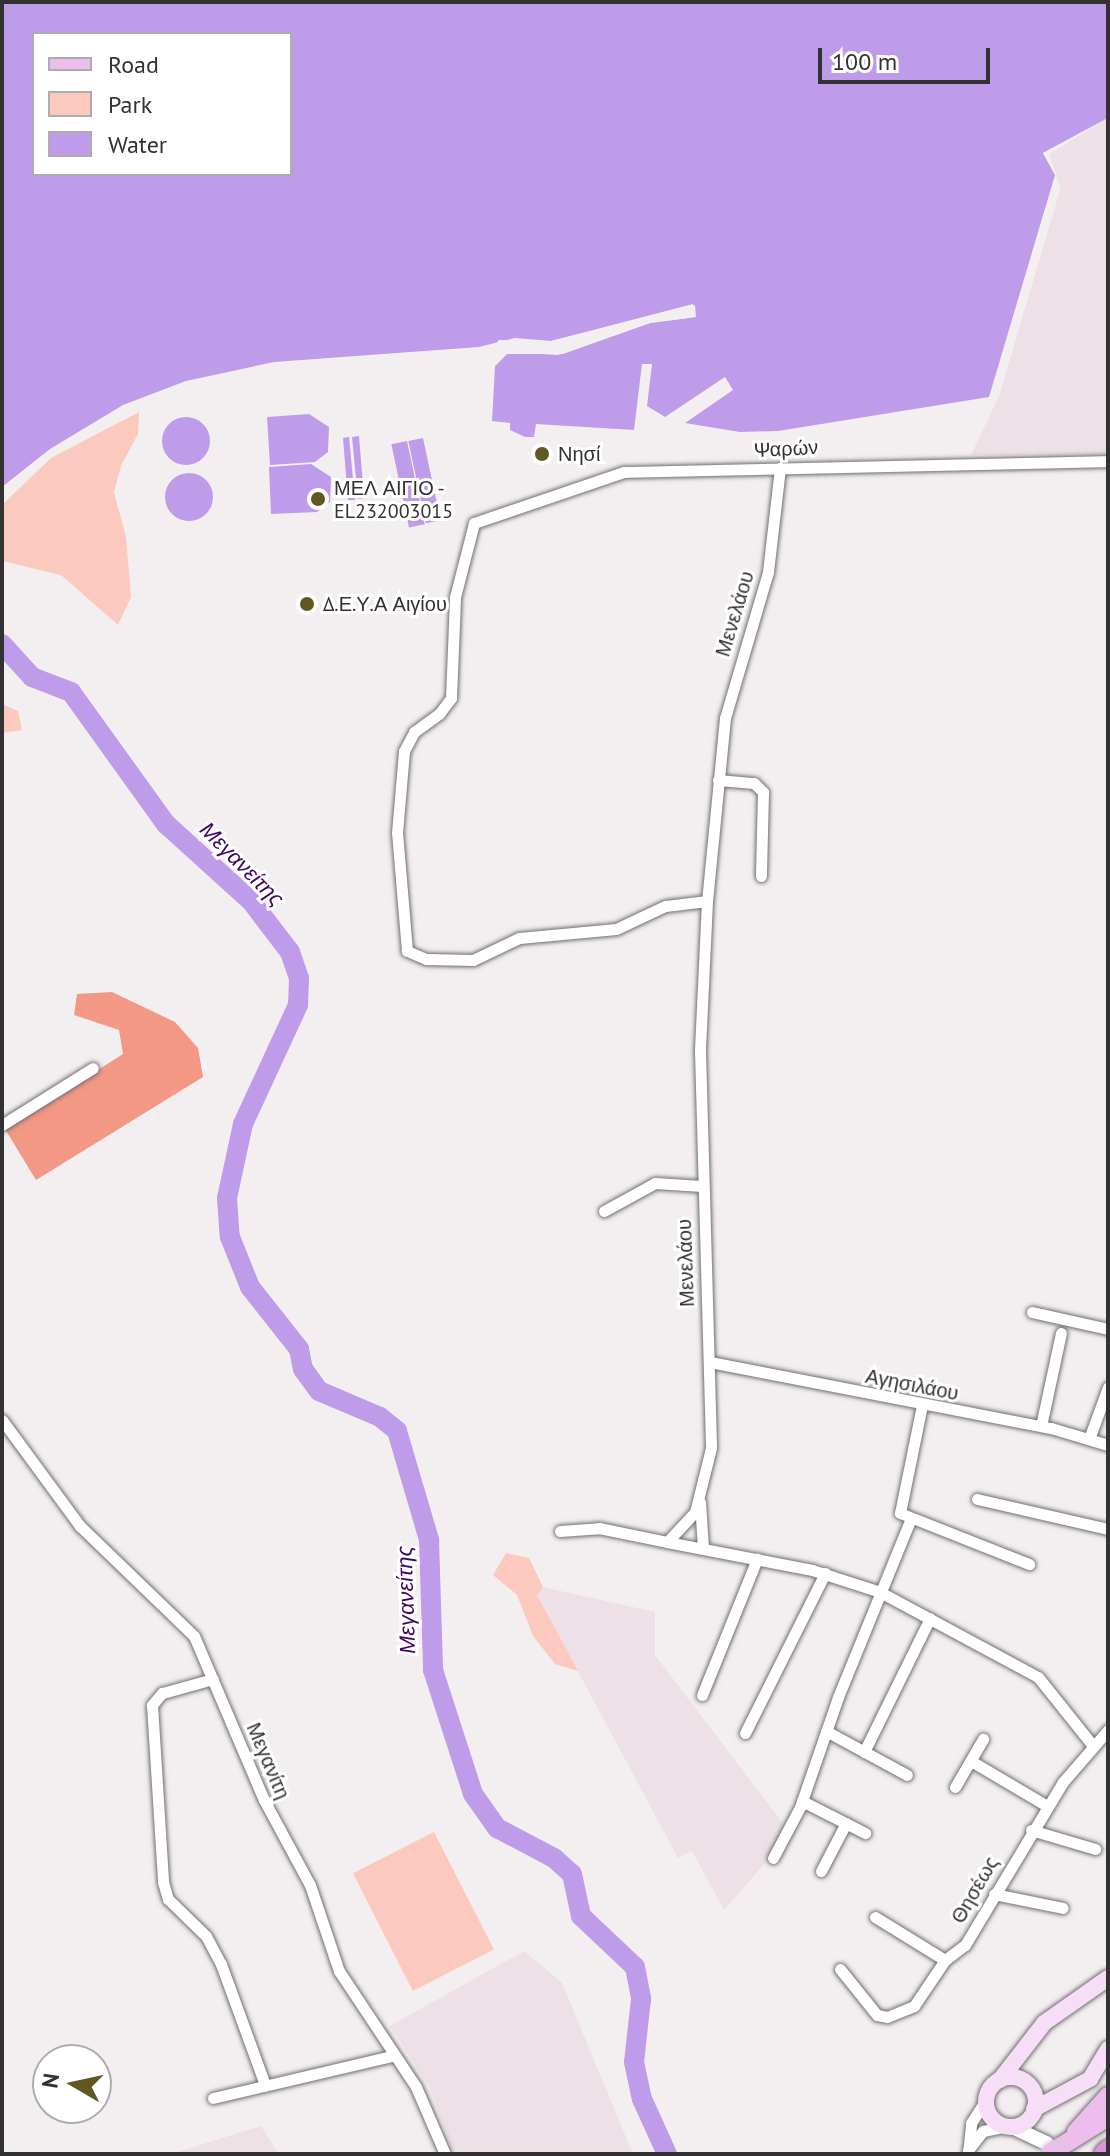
<!DOCTYPE html>
<meta charset="utf-8">
<style>
body{margin:0}
#map{position:relative;width:1110px;height:2156px;overflow:hidden;background:#f3eff1;font-family:"PT Sans",sans-serif}
div>[style]{position:absolute}
.built>*{inset:0;background:#ede0e6}
.green>*{inset:0;background:#fbc9bd;transform-origin:0 0}
.forest>*{inset:0;background:#f39884}
.water>*{inset:0;background:#be9ce9;transform-origin:0 0}
.round{border-radius:50%}
.pier>*{inset:0;background:#f3eff1}
.river>*{height:20px;margin:-10px;padding:0 10px;transform-origin:10px;border-radius:10px;background:#be9ce9}
.roads{filter:drop-shadow(0 0 2px #736f71) drop-shadow(0 0 2px #736f71)}
.minor>*{height:11px;margin:-5.5px;padding:0 5.5px;transform-origin:5.5px;border-radius:5.5px;background:#fff}
.tertiary>*{height:14px;margin:-7px;padding:0 7px;transform-origin:7px;border-radius:7px;background:#fff}
.secondary>*{height:16px;margin:-8px;padding:0 8px;transform-origin:8px;border-radius:8px;background:#f6def6}
.secondary>.ring{margin:-8px;padding:0;box-sizing:content-box;background:none;border:16px solid #f6def6;border-radius:50%}
.primary>*{height:18px;margin:-9px;padding:0 9px;transform-origin:9px;border-radius:9px;background:#ecbded}
.motorway>*{height:20px;margin:-10px;padding:0 10px;transform-origin:10px;border-radius:10px;background:#e091e1}
.bridges{filter:drop-shadow(0 0 2px #cecece) drop-shadow(0 0 2px #cecece)}
.primary-bridge>*{height:18px;margin:-9px;padding:0 9px;transform-origin:9px;border-radius:9px;background:#ecbded}
.dots>*{width:22px;height:22px;translate:-50% -50%;box-sizing:border-box;border:4px solid #fff;border-radius:50%}
span{translate:-50% -50%;white-space:nowrap;text-align:center;line-height:1.15;-webkit-text-stroke:6px #fff;paint-order:stroke}
.street-label{font-size:20px;color:#333233}
.poi-label{font-size:20px;color:#333233}
.left{translate:0 -50%;text-align:left}
.water-label{font-size:22px;color:#3d0664;font-style:italic}
.frame{position:absolute;inset:0;border:4px solid #333233;pointer-events:none}
.legend{position:absolute;left:32px;top:32px;width:260px;height:144px;box-sizing:border-box;background:#fff;border:2px solid #adadad;margin:0;padding:10px 14px;list-style:none;font-size:24px;color:#333233}
.legend li{display:flex;align-items:center;gap:16px;height:40px}
.legend b{width:40px;border:2px solid #adadad}
.north{position:absolute;left:32px;top:2044px;width:80px;height:80px;box-sizing:border-box;background:#fff;border:2px solid #adadad;border-radius:50%;rotate:279deg;font-size:22px;font-weight:700;line-height:32px;text-align:center;color:#333233}
.north::after{content:'';display:block;margin:auto;width:28px;height:36px;background:#605723;clip-path:polygon(50% 0,100% 100%,50% 72%,0 100%)}
.scale{position:absolute;left:818px;top:48px;width:172px;height:36px;box-sizing:border-box;border:4px solid #333233;border-top:0;padding-left:10px;font-size:24px;line-height:28px;white-space:nowrap;color:#333233;-webkit-text-stroke:6px #fff;paint-order:stroke}
</style>
<div id="map">
<div class="built">
<i style="clip-path:polygon(1108px 118px,1108px 454px,971px 455px,999px 396px,1061px 187px,1043px 153px)"></i>
<i style="clip-path:polygon(543px 1587px,655px 1612px,655px 1655px,785px 1826px,775px 1852px,724px 1910px,692px 1851px,678px 1858px,537px 1595px)"></i>
<i style="clip-path:polygon(524px 1951px,562px 1983px,633px 2154px,454px 2154px,430px 2088px,390px 2026px)"></i>
<i style="clip-path:polygon(261px 2126px,279px 2154px,171px 2154px)"></i>
</div>
<div class="green">
<i style="clip-path:polygon(139px 412px,138px 434px,121px 466px,114px 492px,126px 537px,131px 597px,118px 625px,61px 575px,2px 561px,2px 505px,51px 458px)"></i>
<i style="clip-path:polygon(2px 704px,18px 711px,22px 730px,2px 733px)"></i>
<i style="clip-path:polygon(506px 1553px,529px 1558px,543px 1587px,537px 1595px,578px 1671px,555px 1664px,533px 1636px,517px 1595px,493px 1575px)"></i>
<i style="left:434px;top:1832px;width:132px;height:91px;rotate:63deg"></i>
</div>
<div class="forest">
<i style="clip-path:polygon(112px 992px,175px 1022px,198px 1048px,203px 1077px,36px 1180px,5px 1129px,123px 1054px,119px 1030px,74px 1015px,77px 994px)"></i>
</div>
<div class="water">
<i style="clip-path:polygon(evenodd,2px 2px,1108px 2px,1108px 118px,1043px 153px,1055px 175px,989px 397px,778px 431px,740px 432px,685px 423px,733px 390px,725px 377px,665px 417px,647px 406px,652px 364px,642px 364px,634px 430px,536px 424px,534px 437px,525px 437px,510px 430px,510px 423px,492px 421px,495px 366px,506px 354px,563px 354px,650px 323px,695px 317px,693px 304px,551px 341px,515px 338px,479px 347px,274px 362px,186px 381px,123px 405px,50px 449px,2px 487px,2px 2px,34px 34px,290px 34px,290px 174px,34px 174px,34px 34px)"></i>
<i style="clip-path:polygon(309px 414px,329px 427px,328px 452px,315px 462px,270px 465px,267px 417px)"></i>
<i class="round" style="left:162px;top:417px;width:48px;height:48px"></i>
<i style="clip-path:polygon(359px 436px,364px 498px,358px 499px,352px 437px)"></i>
<i style="clip-path:polygon(349px 437px,355px 500px,348px 500px,343px 438px)"></i>
<i style="left:423px;top:438px;width:84px;height:15px;rotate:78deg"></i>
<i style="left:407px;top:441px;width:85px;height:16px;rotate:78deg"></i>
<i style="clip-path:polygon(311px 464px,331px 477px,330px 502px,317px 512px,271px 514px,269px 467px)"></i>
<i class="round" style="left:165px;top:473px;width:48px;height:48px"></i>
</div>
<div class="pier">
<i style="clip-path:polygon(1108px 118px,1049px 154px,1058px 180px,1043px 153px)"></i>
<i style="clip-path:polygon(695px 305px,696px 317px,650px 323px,558px 355px,509px 352px,495px 366px,497px 355px,508px 349px,557px 351px,649px 319px,692px 312px,651px 316px,552px 345px,515px 342px,492px 348px,499px 340px,551px 341px)"></i>
</div>
<div class="river">
<i style="left:2px;top:644px;width:45px;rotate:47.7deg"></i>
<i style="left:32px;top:677px;width:42px;rotate:21deg"></i>
<i style="left:71px;top:692px;width:163px;rotate:54.3deg"></i>
<i style="left:166px;top:824px;width:115px;rotate:42.2deg"></i>
<i style="left:251px;top:901px;width:64px;rotate:52.6deg"></i>
<i style="left:290px;top:952px;width:28px;rotate:71deg"></i>
<i style="left:299px;top:978px;width:27px;rotate:92deg"></i>
<i style="left:298px;top:1005px;width:131px;rotate:114.8deg"></i>
<i style="left:243px;top:1124px;width:76px;rotate:102.2deg"></i>
<i style="left:227px;top:1198px;width:39px;rotate:86deg"></i>
<i style="left:230px;top:1237px;width:54px;rotate:68.2deg"></i>
<i style="left:250px;top:1287px;width:79px;rotate:51.7deg"></i>
<i style="left:299px;top:1349px;width:20px;rotate:79deg"></i>
<i style="left:303px;top:1369px;width:27px;rotate:54deg"></i>
<i style="left:319px;top:1391px;width:66px;rotate:23.1deg"></i>
<i style="left:380px;top:1417px;width:22px;rotate:39deg"></i>
<i style="left:397px;top:1431px;width:114px;rotate:73.6deg"></i>
<i style="left:429px;top:1540px;width:130px;rotate:88.2deg"></i>
<i style="left:433px;top:1670px;width:130px;rotate:72.1deg"></i>
<i style="left:473px;top:1794px;width:42px;rotate:54.8deg"></i>
<i style="left:497px;top:1828px;width:64px;rotate:27.8deg"></i>
<i style="left:554px;top:1858px;width:24px;rotate:42deg"></i>
<i style="left:572px;top:1874px;width:43px;rotate:77.9deg"></i>
<i style="left:581px;top:1916px;width:74px;rotate:43.4deg"></i>
<i style="left:635px;top:1967px;width:33px;rotate:79deg"></i>
<i style="left:641px;top:1999px;width:63px;rotate:96.3deg"></i>
<i style="left:634px;top:2062px;width:38px;rotate:78deg"></i>
<i style="left:642px;top:2099px;width:60px;rotate:65.6deg"></i>
</div>
<div class="roads">
<div class="minor">
<i style="left:780px;top:468px;width:105px;rotate:96.6deg"></i>
<i style="left:768px;top:572px;width:152px;rotate:106.4deg"></i>
<i style="left:725px;top:718px;width:184px;rotate:95.6deg"></i>
<i style="left:707px;top:901px;width:150px;rotate:92.7deg"></i>
<i style="left:700px;top:1051px;width:397px;rotate:88.4deg"></i>
<i style="left:711px;top:1448px;width:66px;rotate:104deg"></i>
<i style="left:695px;top:1512px;width:41px;rotate:133deg"></i>
<i style="left:667px;top:1542px;width:148px;rotate:10.9deg"></i>
<i style="left:812px;top:1570px;width:71px;rotate:17.9deg"></i>
<i style="left:880px;top:1592px;width:179px;rotate:28.3deg"></i>
<i style="left:1038px;top:1677px;width:88px;rotate:51.4deg"></i>
<i style="left:718px;top:780px;width:36px;rotate:5deg"></i>
<i style="left:754px;top:783px;width:13px;rotate:45deg"></i>
<i style="left:763px;top:792px;width:84px;rotate:91.4deg"></i>
<i style="left:707px;top:901px;width:42px;rotate:173.2deg"></i>
<i style="left:665px;top:906px;width:54px;rotate:154.9deg"></i>
<i style="left:616px;top:929px;width:97px;rotate:174.7deg"></i>
<i style="left:519px;top:938px;width:51px;rotate:154.4deg"></i>
<i style="left:473px;top:960px;width:47px;rotate:-178.8deg"></i>
<i style="left:426px;top:959px;width:21px;rotate:-157deg"></i>
<i style="left:407px;top:951px;width:118px;rotate:-94.8deg"></i>
<i style="left:397px;top:833px;width:82px;rotate:-85.1deg"></i>
<i style="left:404px;top:751px;width:21px;rotate:-62deg"></i>
<i style="left:414px;top:732px;width:31px;rotate:-36deg"></i>
<i style="left:439px;top:714px;width:20px;rotate:-53deg"></i>
<i style="left:451px;top:698px;width:101px;rotate:-87.7deg"></i>
<i style="left:455px;top:597px;width:76px;rotate:-75.6deg"></i>
<i style="left:474px;top:523px;width:158px;rotate:-18.8deg"></i>
<i style="left:624px;top:472px;width:484px;rotate:-1.3deg"></i>
<i style="left:2px;top:1125px;width:107px;rotate:-32.1deg"></i>
<i style="left:604px;top:1211px;width:58px;rotate:-28.8deg"></i>
<i style="left:655px;top:1183px;width:47px;rotate:3.7deg"></i>
<i style="left:1032px;top:1312px;width:78px;rotate:12.6deg"></i>
<i style="left:710px;top:1362px;width:347px;rotate:11deg"></i>
<i style="left:1051px;top:1428px;width:59px;rotate:16.6deg"></i>
<i style="left:922px;top:1405px;width:110px;rotate:101.5deg"></i>
<i style="left:900px;top:1513px;width:139px;rotate:21.6deg"></i>
<i style="left:2px;top:1420px;width:132px;rotate:53.7deg"></i>
<i style="left:80px;top:1526px;width:158px;rotate:44deg"></i>
<i style="left:194px;top:1636px;width:178px;rotate:66.9deg"></i>
<i style="left:264px;top:1800px;width:97px;rotate:61.6deg"></i>
<i style="left:310px;top:1885px;width:91px;rotate:71.4deg"></i>
<i style="left:339px;top:1971px;width:139px;rotate:56.4deg"></i>
<i style="left:416px;top:2087px;width:73px;rotate:66.6deg"></i>
<i style="left:1041px;top:1426px;width:95px;rotate:-77.9deg"></i>
<i style="left:1089px;top:1439px;width:55px;rotate:-69.9deg"></i>
<i style="left:977px;top:1499px;width:134px;rotate:12.9deg"></i>
<i style="left:700px;top:1502px;width:47px;rotate:86.3deg"></i>
<i style="left:560px;top:1531px;width:39px;rotate:-4deg"></i>
<i style="left:599px;top:1528px;width:69px;rotate:11.6deg"></i>
<i style="left:213px;top:1679px;width:53px;rotate:164.6deg"></i>
<i style="left:162px;top:1693px;width:16px;rotate:130deg"></i>
<i style="left:152px;top:1705px;width:177px;rotate:86.4deg"></i>
<i style="left:163px;top:1882px;width:18px;rotate:74deg"></i>
<i style="left:168px;top:1899px;width:53px;rotate:44.2deg"></i>
<i style="left:206px;top:1936px;width:32px;rotate:62deg"></i>
<i style="left:221px;top:1964px;width:129px;rotate:70deg"></i>
<i style="left:702px;top:1695px;width:147px;rotate:-68deg"></i>
<i style="left:826px;top:1731px;width:92px;rotate:28.5deg"></i>
<i style="left:745px;top:1733px;width:179px;rotate:-63.4deg"></i>
<i style="left:864px;top:1752px;width:149px;rotate:-63.8deg"></i>
<i style="left:971px;top:1761px;width:88px;rotate:30.6deg"></i>
<i style="left:955px;top:1787px;width:56px;rotate:-59.7deg"></i>
<i style="left:802px;top:1801px;width:71px;rotate:26.9deg"></i>
<i style="left:1031px;top:1830px;width:67px;rotate:16.5deg"></i>
<i style="left:773px;top:1858px;width:58px;rotate:-62.1deg"></i>
<i style="left:800px;top:1807px;width:116px;rotate:-70.9deg"></i>
<i style="left:838px;top:1697px;width:193px;rotate:-67.8deg"></i>
<i style="left:821px;top:1871px;width:54px;rotate:-62.5deg"></i>
<i style="left:994px;top:1894px;width:70px;rotate:11.5deg"></i>
<i style="left:875px;top:1917px;width:82px;rotate:31.6deg"></i>
<i style="left:840px;top:1969px;width:59px;rotate:51.2deg"></i>
<i style="left:877px;top:2015px;width:10px;rotate:11deg"></i>
<i style="left:887px;top:2017px;width:29px;rotate:-22deg"></i>
<i style="left:914px;top:2006px;width:55px;rotate:-56deg"></i>
<i style="left:945px;top:1960px;width:25px;rotate:-37deg"></i>
<i style="left:965px;top:1945px;width:190px;rotate:-59deg"></i>
<i style="left:1063px;top:1782px;width:69px;rotate:-49.1deg"></i>
<i style="left:213px;top:2098px;width:184px;rotate:-13.2deg"></i>
<i style="left:968px;top:2150px;width:24px;rotate:-52deg"></i>
<i style="left:983px;top:2131px;width:24px;rotate:-12deg"></i>
<i style="left:968px;top:2154px;width:31px;rotate:-84deg"></i>
<i style="left:971px;top:2123px;width:27px;rotate:-57deg"></i>
</div>
<div class="tertiary">
<i style="left:1012px;top:2127px;width:38px;rotate:25deg"></i>
</div>
<div class="secondary">
<i class="ring" style="left:986px;top:2077px;width:34px;height:34px"></i>
<i style="left:1000px;top:2080px;width:72px;rotate:-52.3deg"></i>
<i style="left:1044px;top:2023px;width:78px;rotate:-35.1deg"></i>
<i style="left:1034px;top:2109px;width:64px;rotate:-28.2deg"></i>
<i style="left:1090px;top:2079px;width:35px;rotate:-59deg"></i>
</div>
<div class="primary">
<i style="left:1076px;top:2132px;width:48px;rotate:-48.4deg"></i>
<i style="left:1055px;top:2150px;width:62px;rotate:-31.9deg"></i>
</div>
<div class="motorway">
<i style="left:1104px;top:2154px;width:6px;rotate:-45deg"></i>
</div>
</div>
<div class="bridges">
<div class="primary-bridge">
<i style="left:1050px;top:2154px;width:6px;rotate:-39deg"></i>
</div>
</div>
<div class="dots">
<i style="left:542px;top:454px;background:#605723"></i>
<i style="left:318px;top:499px;background:#605723"></i>
<i style="left:307px;top:604px;background:#605723"></i>
</div>
<div class="street-label">
<span style="left:786px;top:449px;rotate:-3deg">Ψαρών</span>
<span style="left:735px;top:614px;rotate:-73deg">Μενελάου</span>
<span style="left:686px;top:1263px;rotate:-92deg">Μενελάου</span>
<span style="left:912px;top:1385px;rotate:11deg">Αγησιλάου</span>
<span style="left:268px;top:1761px;rotate:67deg">Μεγανίτη</span>
<span style="left:975px;top:1890px;rotate:-60deg">Θησέως</span>
</div>
<div class="poi-label">
<span class="left" style="left:558px;top:454px">Νησί</span>
<span class="left" style="left:334px;top:500px">ΜΕΛ ΑΙΓΙΟ -<br>EL232003015</span>
<span class="left" style="left:323px;top:604px">Δ.Ε.Υ.Α Αιγίου</span>
</div>
<div class="water-label">
<span style="left:242px;top:864px;rotate:45deg">Μεγανείτης</span>
<span style="left:406px;top:1600px;rotate:-92deg">Μεγανείτης</span>
</div>
<div class="frame"></div>
<ul class="legend">
<li><b style="height:10px;background:#ecbded"></b>Road</li>
<li><b style="height:22px;background:#fbc9bd"></b>Park</li>
<li><b style="height:22px;background:#be9ce9"></b>Water</li>
</ul>
<div class="north">N</div>
<div class="scale">100 m</div>
</div>
